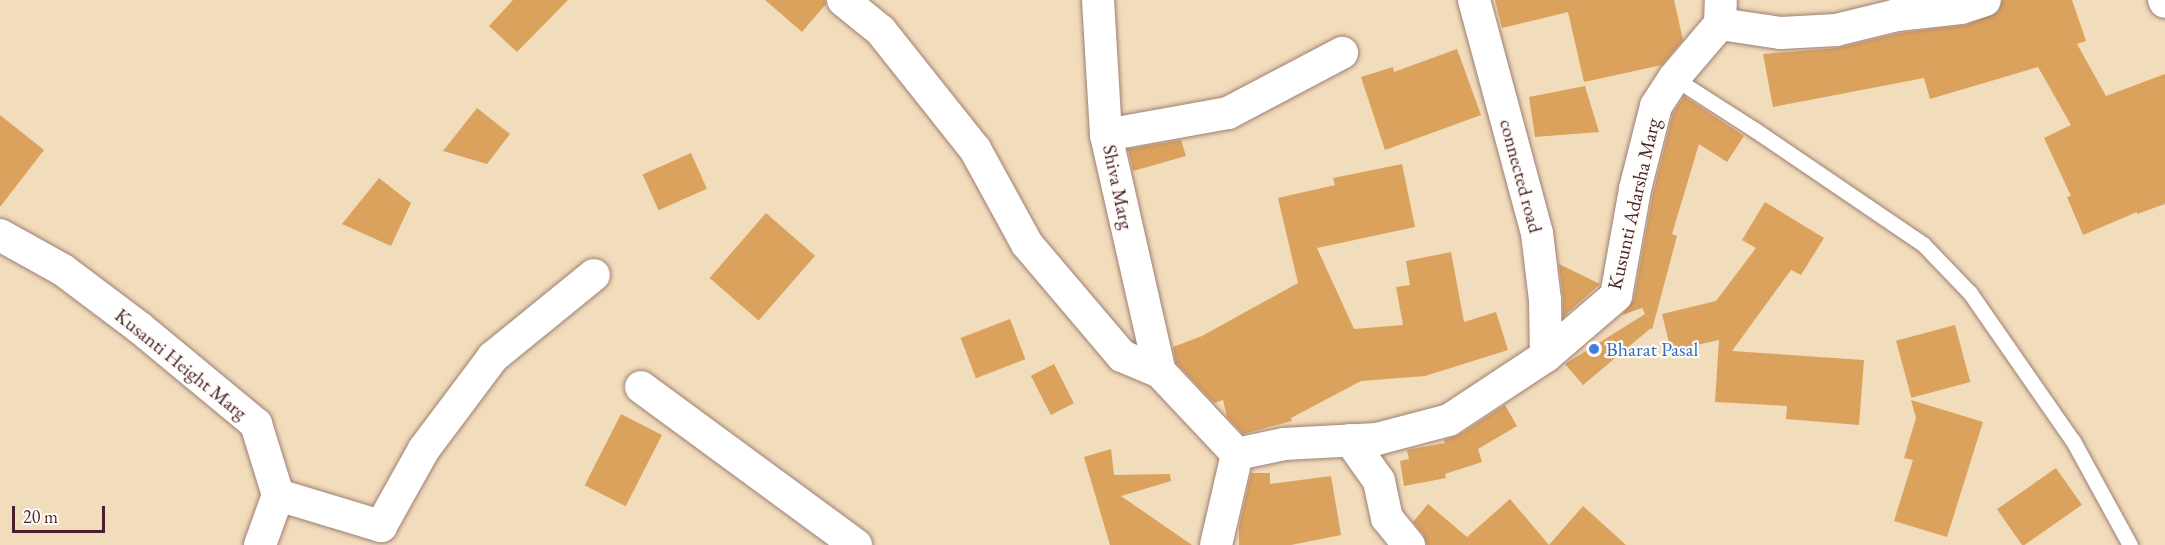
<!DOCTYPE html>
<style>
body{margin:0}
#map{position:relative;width:2165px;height:545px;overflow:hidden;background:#f1dcbb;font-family:"EB Garamond",serif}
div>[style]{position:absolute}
.building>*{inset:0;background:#dba25e;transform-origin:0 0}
.roads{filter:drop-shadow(0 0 2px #9e7e73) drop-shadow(0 0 2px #9e7e73)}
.service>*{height:15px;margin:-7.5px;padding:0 7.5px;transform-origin:7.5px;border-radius:7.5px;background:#fff}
.minor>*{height:32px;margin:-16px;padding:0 16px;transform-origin:16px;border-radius:16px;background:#fff}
.dots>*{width:16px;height:16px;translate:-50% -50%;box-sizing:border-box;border:3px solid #fdfcf7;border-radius:50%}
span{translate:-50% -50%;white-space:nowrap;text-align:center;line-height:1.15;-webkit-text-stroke:4.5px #fdfcf7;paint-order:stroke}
.street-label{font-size:20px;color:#4a1f2b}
.shop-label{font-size:20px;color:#366cbe}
.left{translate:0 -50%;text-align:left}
.scale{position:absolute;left:12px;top:506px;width:93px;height:27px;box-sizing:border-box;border:3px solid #4a1f2b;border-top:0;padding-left:8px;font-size:18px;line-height:21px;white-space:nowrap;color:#4a1f2b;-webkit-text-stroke:4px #fdfcf7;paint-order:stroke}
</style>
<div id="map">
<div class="building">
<i style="clip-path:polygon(513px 0,568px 0,517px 52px,489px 26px)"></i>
<i style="clip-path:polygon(765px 0,825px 0,826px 4px,802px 32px)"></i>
<i style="clip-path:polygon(1495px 0,1674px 0,1683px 40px,1662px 65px,1584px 82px,1568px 12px,1502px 28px)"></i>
<i style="clip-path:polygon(2002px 0,2072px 0,2086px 41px,2077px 44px,2106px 96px,2165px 74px,2165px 204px,2137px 214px,2137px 212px,2083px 235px,2067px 197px,2071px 196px,2044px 138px,2071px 125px,2038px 67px,1930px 99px,1924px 78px,1773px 107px,1763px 54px,1837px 48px,1900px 33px,1966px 25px,1998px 12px)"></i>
<i style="clip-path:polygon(1457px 49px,1481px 115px,1385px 150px,1361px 77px,1393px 67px,1394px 72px)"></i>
<i style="clip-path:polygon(1585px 86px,1599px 132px,1535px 137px,1529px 97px)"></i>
<i style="clip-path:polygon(1684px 96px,1744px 136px,1727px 162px,1699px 144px,1672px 234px,1677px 236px,1652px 330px,1651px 328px,1583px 385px,1565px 364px,1645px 314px,1642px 308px,1622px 315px,1634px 299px,1653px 193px,1673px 113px)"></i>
<i style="clip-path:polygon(477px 108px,510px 134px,487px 164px,443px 151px)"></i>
<i style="clip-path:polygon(0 115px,44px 150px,0 207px)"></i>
<i style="clip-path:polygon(1181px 140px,1186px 156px,1133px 171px,1128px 149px)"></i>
<i style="left:691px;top:153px;width:39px;height:53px;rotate:66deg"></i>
<i style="clip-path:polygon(1402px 164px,1415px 227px,1317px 248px,1354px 329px,1403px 325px,1396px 287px,1410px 285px,1406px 261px,1451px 252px,1464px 322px,1496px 312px,1508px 350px,1425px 376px,1361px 381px,1291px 418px,1292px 421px,1243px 434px,1227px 417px,1223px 400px,1214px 403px,1176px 363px,1173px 347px,1202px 336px,1298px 283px,1278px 198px,1335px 185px,1333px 178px)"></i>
<i style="clip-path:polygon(379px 178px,411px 203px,391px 246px,342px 224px)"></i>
<i style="clip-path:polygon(1765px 202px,1824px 238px,1801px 275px,1791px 270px,1732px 351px,1864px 360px,1859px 425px,1786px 419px,1787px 406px,1715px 402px,1719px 340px,1671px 351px,1662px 314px,1716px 301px,1756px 248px,1742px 240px)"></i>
<i style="left:766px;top:213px;width:65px;height:86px;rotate:41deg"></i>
<i style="clip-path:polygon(1559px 264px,1600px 284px,1563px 317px,1563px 298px)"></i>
<i style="left:1010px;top:319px;width:43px;height:53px;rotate:69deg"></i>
<i style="left:1955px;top:325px;width:59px;height:61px;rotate:75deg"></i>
<i style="left:1054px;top:364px;width:44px;height:26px;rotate:63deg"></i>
<i style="clip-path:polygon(1911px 400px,1983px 422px,1947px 537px,1894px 521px,1913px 460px,1904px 458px,1916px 418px)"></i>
<i style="clip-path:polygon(1505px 405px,1517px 426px,1478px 449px,1482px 462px,1445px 474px,1446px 478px,1404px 486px,1400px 461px,1409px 459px,1407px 450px,1445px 443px,1444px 440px,1459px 435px)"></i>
<i style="left:621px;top:414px;width:46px;height:80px;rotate:27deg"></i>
<i style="clip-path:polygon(1111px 449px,1114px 475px,1170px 474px,1171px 481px,1121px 496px,1192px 545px,1110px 545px,1084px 457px)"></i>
<i style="left:2056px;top:468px;width:45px;height:72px;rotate:55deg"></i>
<i style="clip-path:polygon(1251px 473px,1270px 473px,1270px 484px,1331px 476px,1341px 535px,1291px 545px,1239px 545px,1239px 527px)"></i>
<i style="clip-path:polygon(1510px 499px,1549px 545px,1583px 506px,1626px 545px,1427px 545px,1423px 534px,1413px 522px,1428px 504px,1467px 537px)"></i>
</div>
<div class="roads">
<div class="service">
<i style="left:1674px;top:78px;width:96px;rotate:32.7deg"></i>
<i style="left:1755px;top:130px;width:203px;rotate:34.2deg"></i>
<i style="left:1923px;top:244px;width:68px;rotate:46.2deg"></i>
<i style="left:1970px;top:293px;width:180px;rotate:55.2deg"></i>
<i style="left:2073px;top:441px;width:119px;rotate:61.3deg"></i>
</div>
<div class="minor">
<i style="left:843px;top:0;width:49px;rotate:39.2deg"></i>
<i style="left:881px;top:31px;width:151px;rotate:51.5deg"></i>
<i style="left:975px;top:149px;width:108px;rotate:61.3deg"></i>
<i style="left:1027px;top:244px;width:147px;rotate:49.7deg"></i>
<i style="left:1122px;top:356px;width:41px;rotate:22.8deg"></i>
<i style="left:1160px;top:372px;width:112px;rotate:46.8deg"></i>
<i style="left:1237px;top:454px;width:93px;rotate:103deg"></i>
<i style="left:1098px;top:0;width:135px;rotate:86.6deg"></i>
<i style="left:1106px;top:135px;width:243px;rotate:77.2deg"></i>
<i style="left:1474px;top:0;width:241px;rotate:74.9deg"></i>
<i style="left:1537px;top:233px;width:67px;rotate:83.2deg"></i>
<i style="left:1545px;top:300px;width:56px;rotate:89deg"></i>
<i style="left:2164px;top:0;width:2px;rotate:63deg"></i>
<i style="left:1720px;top:24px;width:62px;rotate:8.4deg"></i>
<i style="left:1781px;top:33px;width:55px;rotate:-3.1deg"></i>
<i style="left:1836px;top:30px;width:63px;rotate:-13.8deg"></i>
<i style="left:1897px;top:15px;width:64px;rotate:-6.2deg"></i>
<i style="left:1961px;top:8px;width:25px;rotate:-18deg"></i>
<i style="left:1106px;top:135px;width:124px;rotate:-10.2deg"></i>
<i style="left:1228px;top:113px;width:129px;rotate:-27.8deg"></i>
<i style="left:0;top:235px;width:72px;rotate:29.1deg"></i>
<i style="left:63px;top:270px;width:96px;rotate:37deg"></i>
<i style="left:140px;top:328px;width:151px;rotate:39.6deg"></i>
<i style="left:256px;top:424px;width:74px;rotate:72.8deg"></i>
<i style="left:278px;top:495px;width:53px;rotate:109.8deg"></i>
<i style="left:641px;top:387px;width:267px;rotate:36.3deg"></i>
<i style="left:1350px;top:440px;width:50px;rotate:54.7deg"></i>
<i style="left:1379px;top:481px;width:38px;rotate:78deg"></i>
<i style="left:1387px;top:518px;width:35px;rotate:51deg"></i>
<i style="left:1237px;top:454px;width:48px;rotate:-12deg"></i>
<i style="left:1284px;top:444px;width:93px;rotate:-3.1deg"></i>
<i style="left:1377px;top:439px;width:74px;rotate:-14.8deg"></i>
<i style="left:1449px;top:420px;width:116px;rotate:-33.4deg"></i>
<i style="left:1546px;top:356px;width:92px;rotate:-40.6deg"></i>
<i style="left:1616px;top:296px;width:109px;rotate:-79.9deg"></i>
<i style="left:1635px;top:189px;width:86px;rotate:-75.8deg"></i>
<i style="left:1656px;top:106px;width:33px;rotate:-57deg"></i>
<i style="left:1674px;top:78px;width:71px;rotate:-49.6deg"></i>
<i style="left:1720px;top:24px;width:24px;rotate:-88deg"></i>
<i style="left:278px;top:495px;width:108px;rotate:16.8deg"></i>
<i style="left:381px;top:526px;width:88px;rotate:-60.8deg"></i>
<i style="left:424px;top:449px;width:115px;rotate:-53.1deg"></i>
<i style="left:493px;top:357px;width:130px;rotate:-39.1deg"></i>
</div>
</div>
<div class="dots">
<i style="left:1594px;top:349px;background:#3f7fe0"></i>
</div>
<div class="street-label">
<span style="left:1521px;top:176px;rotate:75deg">connected road</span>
<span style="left:1118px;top:187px;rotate:78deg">Shiva Marg</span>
<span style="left:1634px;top:204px;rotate:-77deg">Kusunti Adarsha Marg</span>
<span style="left:181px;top:364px;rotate:39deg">Kusanti Height Marg</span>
</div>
<div class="shop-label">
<span class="left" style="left:1606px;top:349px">Bharat Pasal</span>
</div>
<div class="scale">20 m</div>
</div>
